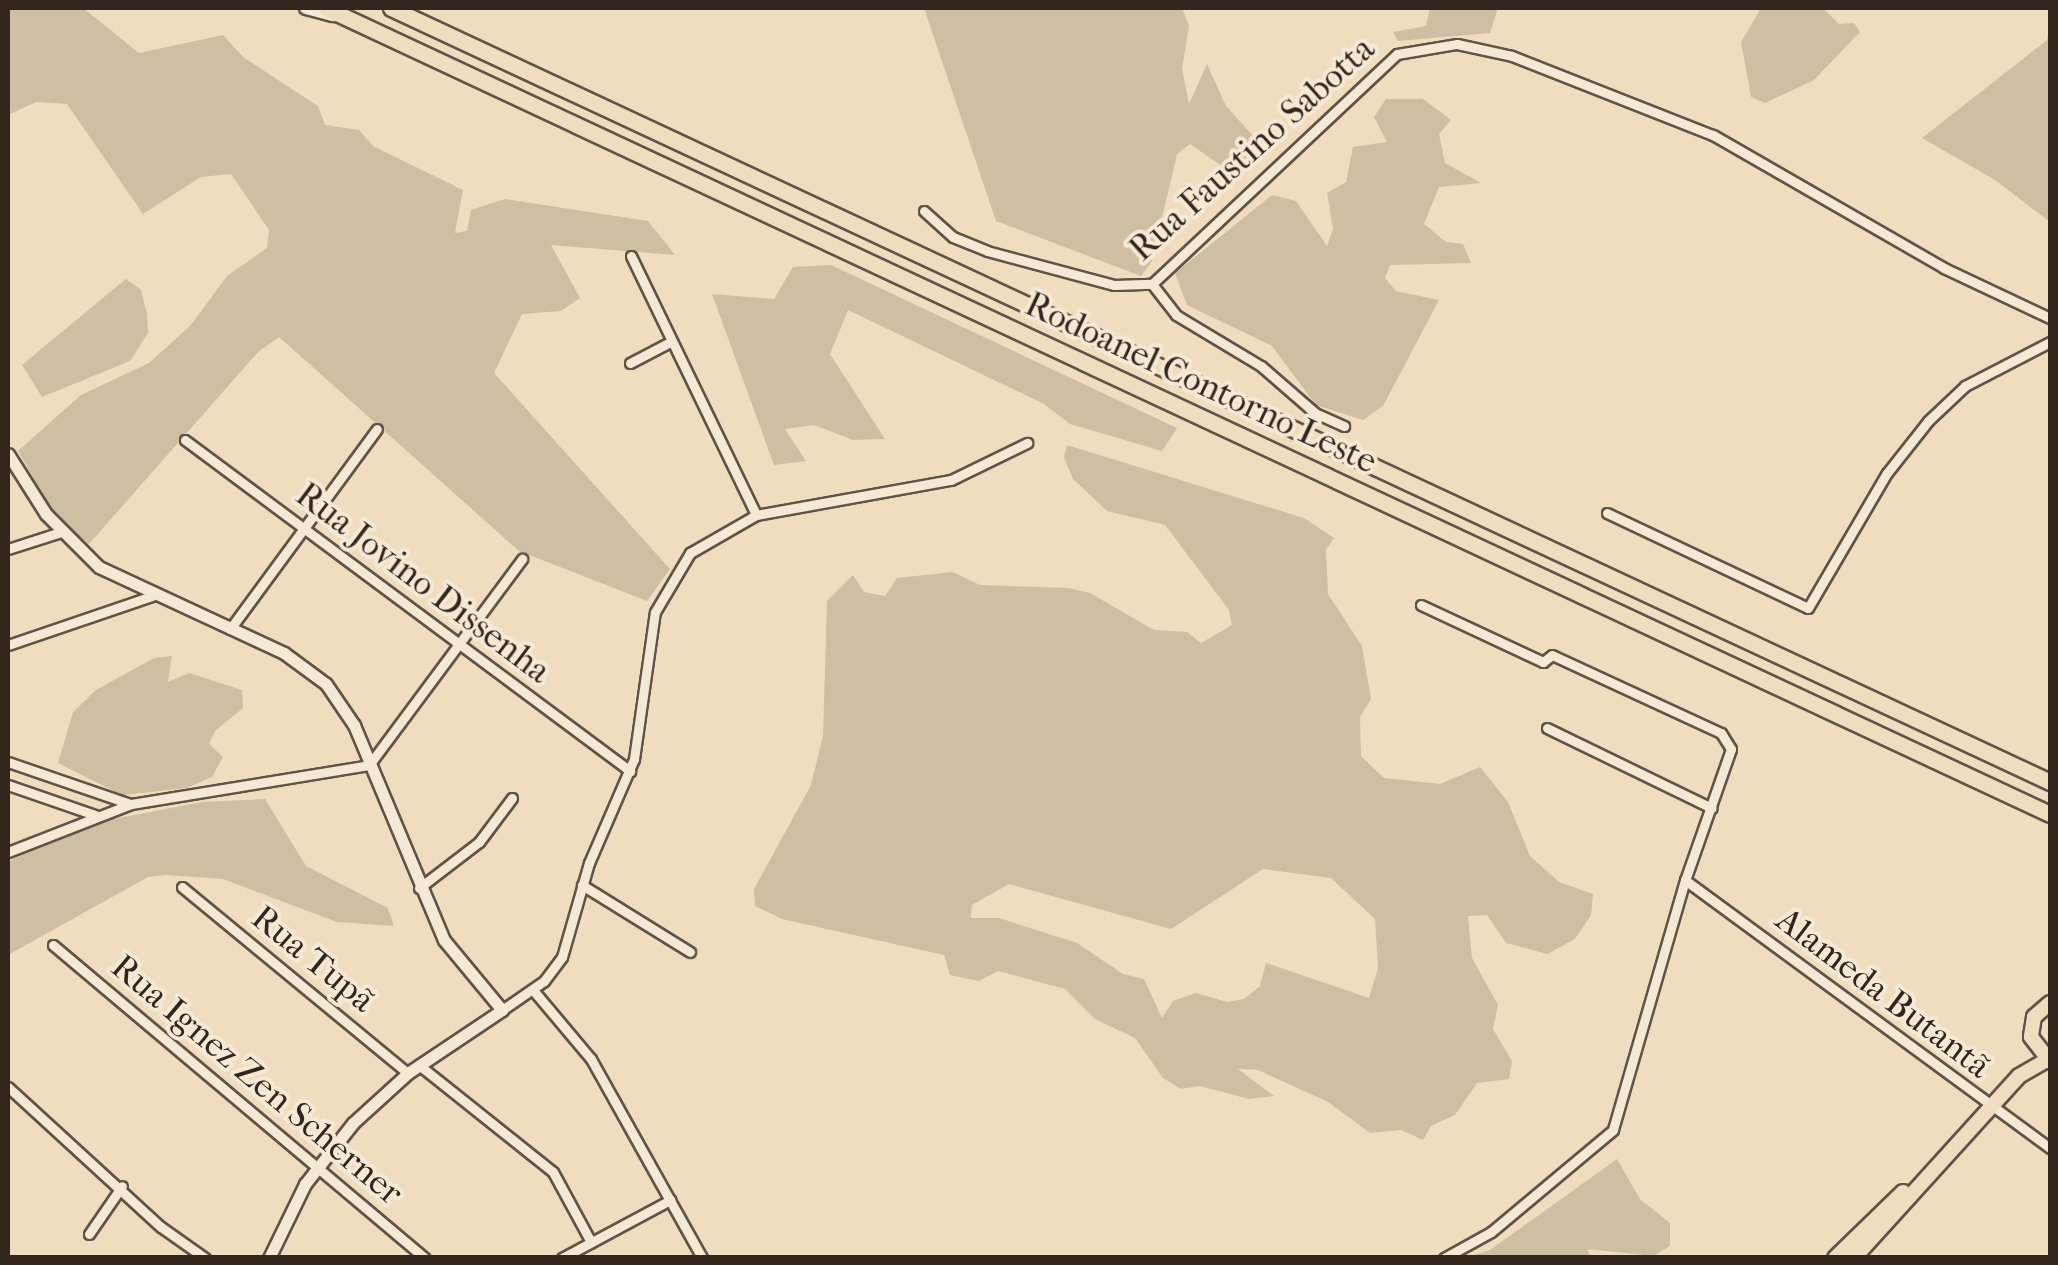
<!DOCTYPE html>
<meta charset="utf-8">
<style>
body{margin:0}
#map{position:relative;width:2058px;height:1265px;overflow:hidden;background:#f0ddbf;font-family:"IM FELL French Canon",serif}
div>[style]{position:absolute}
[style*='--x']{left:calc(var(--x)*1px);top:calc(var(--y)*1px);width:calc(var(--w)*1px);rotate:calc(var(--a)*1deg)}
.green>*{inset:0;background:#d0bea3}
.roads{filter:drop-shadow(2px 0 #615345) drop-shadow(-2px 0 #615345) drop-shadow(0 2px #615345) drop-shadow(0 -2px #615345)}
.minor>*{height:9px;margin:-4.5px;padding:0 4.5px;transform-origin:4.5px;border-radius:4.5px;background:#f5e9d5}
.tertiary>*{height:11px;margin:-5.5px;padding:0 5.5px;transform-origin:5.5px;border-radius:5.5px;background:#f5e9d5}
.secondary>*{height:12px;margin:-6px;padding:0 6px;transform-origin:6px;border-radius:6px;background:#f5e9d5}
.primary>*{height:14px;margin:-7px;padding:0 7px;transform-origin:7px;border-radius:7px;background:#f0ddbf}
.motorway>*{height:15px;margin:-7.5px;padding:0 7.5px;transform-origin:7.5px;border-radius:7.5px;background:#f0ddbf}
span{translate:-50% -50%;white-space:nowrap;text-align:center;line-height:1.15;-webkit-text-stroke:8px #f5e9d5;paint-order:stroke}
.street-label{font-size:35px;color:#31251c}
.frame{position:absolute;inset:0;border:10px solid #31251c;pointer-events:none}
</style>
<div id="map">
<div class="green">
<i style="clip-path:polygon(8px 8px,83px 8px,139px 53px,223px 35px,243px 57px,318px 106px,325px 125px,359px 130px,373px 146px,463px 190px,455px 233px,467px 231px,471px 210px,505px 199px,648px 221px,675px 255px,551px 245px,580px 298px,561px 311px,522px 314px,494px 373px,670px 569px,647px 601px,519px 551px,279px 337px,258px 352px,89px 544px,57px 519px,18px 451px,81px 395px,149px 363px,191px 325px,227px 276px,267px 248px,269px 230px,231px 174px,201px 177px,143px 214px,67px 104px,36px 102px,8px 115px)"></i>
<i style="clip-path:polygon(924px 8px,1182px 8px,1189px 26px,1182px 69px,1189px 104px,1207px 64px,1226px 106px,1255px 138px,1247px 167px,1239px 178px,1190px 144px,1177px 154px,1152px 261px,1141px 276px,996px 221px)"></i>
<i style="clip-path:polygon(1430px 8px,1498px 8px,1490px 33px,1398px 41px,1393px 32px,1426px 26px)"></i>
<i style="clip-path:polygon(1761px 8px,1823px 8px,1839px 24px,1854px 23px,1860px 32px,1814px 80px,1765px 103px,1751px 97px,1741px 42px)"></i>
<i style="clip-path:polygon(2050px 22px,2050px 222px,1995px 180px,1922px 138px,2047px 40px)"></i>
<i style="clip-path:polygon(1386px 99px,1423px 99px,1451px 120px,1439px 134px,1445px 163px,1481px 183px,1439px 187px,1424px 224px,1446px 242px,1463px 244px,1471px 263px,1390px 265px,1385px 278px,1396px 291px,1439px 300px,1383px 406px,1363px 420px,1316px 405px,1272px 346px,1187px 305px,1175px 273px,1272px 195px,1296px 201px,1327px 246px,1333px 229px,1327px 193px,1346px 182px,1353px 147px,1387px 142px,1374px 117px)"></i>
<i style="clip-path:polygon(831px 265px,1177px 428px,1162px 451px,1070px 424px,1044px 404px,848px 310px,830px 354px,885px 439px,853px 440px,814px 425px,785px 429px,806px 461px,774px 465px,712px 294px,774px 299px,793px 267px)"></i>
<i style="clip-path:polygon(126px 279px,141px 290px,147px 314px,148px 333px,130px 361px,42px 397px,22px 365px)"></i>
<i style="clip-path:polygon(evenodd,1067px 445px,1304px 518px,1334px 538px,1326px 550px,1328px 594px,1362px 646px,1371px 699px,1360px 717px,1361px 756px,1384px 778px,1440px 784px,1480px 767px,1508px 802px,1530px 856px,1559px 882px,1593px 894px,1591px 915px,1575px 939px,1547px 954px,1506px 943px,1487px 915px,1468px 916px,1472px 958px,1498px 1005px,1493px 1029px,1512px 1061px,1509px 1079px,1477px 1083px,1455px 1115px,1431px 1126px,1423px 1140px,1401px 1130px,1370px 1133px,1328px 1102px,1258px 1070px,1238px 1069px,1274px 1096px,1249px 1099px,1200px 1086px,1181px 1089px,1163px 1078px,1135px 1038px,1095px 1019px,1065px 989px,998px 971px,979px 981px,950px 975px,944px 955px,782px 919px,755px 906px,754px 889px,811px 785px,823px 736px,827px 601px,853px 575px,864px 592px,885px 596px,897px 578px,953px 572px,980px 585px,1068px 588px,1090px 593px,1154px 630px,1187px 632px,1201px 643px,1232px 625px,1229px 610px,1165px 525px,1107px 511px,1073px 479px,1064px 458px,1067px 445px,1263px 869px,1331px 878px,1375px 919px,1378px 968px,1369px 998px,1266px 963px,1260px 986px,1244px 999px,1227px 1002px,1196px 993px,1173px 1001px,1162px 1018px,1144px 979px,1123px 974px,1077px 943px,999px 918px,971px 918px,972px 905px,1009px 884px,1171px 929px,1263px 869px)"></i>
<i style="clip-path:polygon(172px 656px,168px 682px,189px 673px,242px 690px,243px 708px,215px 731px,209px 744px,223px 757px,212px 777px,187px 788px,122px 795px,58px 763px,73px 712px,96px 690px,154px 658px)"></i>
<i style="clip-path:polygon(265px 799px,306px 866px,388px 908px,394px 926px,337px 922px,223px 879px,166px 875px,148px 877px,8px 955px,8px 862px,82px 825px,202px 802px)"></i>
<i style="clip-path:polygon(1617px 1159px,1640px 1199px,1670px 1223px,1670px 1246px,1653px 1256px,1587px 1249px,1591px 1257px,1468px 1257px,1490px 1250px)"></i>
</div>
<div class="roads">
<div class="minor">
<i style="--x:924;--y:211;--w:39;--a:42"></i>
<i style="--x:953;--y:237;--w:37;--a:22"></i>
<i style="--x:987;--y:251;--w:131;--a:15"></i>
<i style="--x:1114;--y:285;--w:38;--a:-2"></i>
<i style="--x:1152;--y:284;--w:336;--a:-43.2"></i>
<i style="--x:1397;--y:54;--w:61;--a:-9.5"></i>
<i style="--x:1457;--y:44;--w:56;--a:12.3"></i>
<i style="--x:1512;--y:56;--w:216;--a:21.5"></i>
<i style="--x:1713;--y:135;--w:267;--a:29.9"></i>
<i style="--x:1944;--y:268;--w:117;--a:25.3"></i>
<i style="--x:631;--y:256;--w:288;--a:64.2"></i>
<i style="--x:1152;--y:284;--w:39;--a:52"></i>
<i style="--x:1176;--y:315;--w:99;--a:31"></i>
<i style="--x:1261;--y:366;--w:72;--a:41"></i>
<i style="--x:1315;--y:413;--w:32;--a:24"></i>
<i style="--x:630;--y:363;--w:47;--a:-27.6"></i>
<i style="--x:185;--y:440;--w:555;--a:36.64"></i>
<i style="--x:1607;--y:513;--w:222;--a:25.3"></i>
<i style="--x:1808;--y:608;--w:156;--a:-59.7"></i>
<i style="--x:1887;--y:473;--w:66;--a:-51.7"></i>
<i style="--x:1928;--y:421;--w:51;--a:-43.4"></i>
<i style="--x:1965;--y:386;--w:96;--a:-27.4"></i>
<i style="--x:8;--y:549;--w:56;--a:-17.8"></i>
<i style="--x:1421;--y:605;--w:135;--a:25"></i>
<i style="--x:1543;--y:662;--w:11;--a:-38"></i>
<i style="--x:1552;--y:655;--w:186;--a:24.8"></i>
<i style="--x:1721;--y:733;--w:19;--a:58"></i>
<i style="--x:1731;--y:749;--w:139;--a:109.3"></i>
<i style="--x:1685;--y:880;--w:260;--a:106.1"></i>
<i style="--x:1613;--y:1130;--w:159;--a:140.1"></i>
<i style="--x:1491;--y:1232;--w:54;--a:151"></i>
<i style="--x:230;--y:629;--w:248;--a:-53.7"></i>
<i style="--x:8;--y:645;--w:152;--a:-18.8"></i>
<i style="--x:1547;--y:728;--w:183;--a:25.9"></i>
<i style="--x:8;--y:762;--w:127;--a:18.9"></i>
<i style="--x:8;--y:785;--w:92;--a:19"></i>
<i style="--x:8;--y:852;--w:132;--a:-21.3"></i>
<i style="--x:131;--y:804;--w:241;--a:-9.3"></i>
<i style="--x:369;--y:765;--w:257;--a:-53.4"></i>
<i style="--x:1685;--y:880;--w:453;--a:36.3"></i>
<i style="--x:582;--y:885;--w:127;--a:31.8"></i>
<i style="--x:182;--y:887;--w:293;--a:39.5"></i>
<i style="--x:419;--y:888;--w:76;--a:-37.5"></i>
<i style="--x:479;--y:842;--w:55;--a:-53.1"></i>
<i style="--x:53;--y:945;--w:486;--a:40.1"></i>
<i style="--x:533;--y:990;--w:90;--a:50"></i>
<i style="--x:591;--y:1059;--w:228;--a:60.8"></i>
<i style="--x:502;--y:1010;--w:51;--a:-34.6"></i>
<i style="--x:544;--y:981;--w:30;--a:-53"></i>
<i style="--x:562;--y:957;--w:98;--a:-74"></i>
<i style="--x:589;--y:863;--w:113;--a:-66.6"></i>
<i style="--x:634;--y:759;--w:148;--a:-81.9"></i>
<i style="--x:655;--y:612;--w:69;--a:-59.3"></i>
<i style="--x:690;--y:553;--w:76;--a:-29.9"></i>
<i style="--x:756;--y:515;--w:198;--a:-10.2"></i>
<i style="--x:951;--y:480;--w:85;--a:-26"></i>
<i style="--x:419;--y:1065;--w:171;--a:38.6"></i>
<i style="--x:553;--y:1172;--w:80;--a:61.5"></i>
<i style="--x:8;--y:1087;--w:207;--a:42.5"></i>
<i style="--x:161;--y:1227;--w:54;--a:35.2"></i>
<i style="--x:89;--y:1234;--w:58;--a:-55.5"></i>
<i style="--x:562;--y:1258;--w:123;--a:-28.2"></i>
</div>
<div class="tertiary">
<i style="--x:8;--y:454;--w:71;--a:57.7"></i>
<i style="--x:46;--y:514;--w:75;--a:45"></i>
<i style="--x:99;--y:567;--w:204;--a:24.9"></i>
<i style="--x:284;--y:653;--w:52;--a:36.4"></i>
<i style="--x:326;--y:684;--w:50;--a:55.7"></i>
<i style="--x:354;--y:725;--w:233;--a:67.3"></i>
<i style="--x:444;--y:940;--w:91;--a:50.4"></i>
<i style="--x:502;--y:1010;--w:113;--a:146.2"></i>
<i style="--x:408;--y:1073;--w:74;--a:137.7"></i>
<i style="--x:353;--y:1123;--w:78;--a:128.2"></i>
<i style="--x:305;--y:1184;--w:82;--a:115.9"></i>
</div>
<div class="secondary">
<i style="--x:306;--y:8;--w:28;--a:15"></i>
</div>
<div class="primary">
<i style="--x:2050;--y:1003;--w:21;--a:139"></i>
<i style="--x:2034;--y:1017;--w:20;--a:99"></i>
<i style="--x:2031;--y:1037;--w:31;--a:52"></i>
<i style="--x:1835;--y:1258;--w:95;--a:-44.1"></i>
<i style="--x:1854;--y:1258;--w:246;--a:-47.8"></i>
<i style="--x:2019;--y:1076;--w:32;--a:-30"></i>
</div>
<div class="motorway">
<i style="--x:326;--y:8;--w:1903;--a:25.06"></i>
<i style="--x:391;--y:8;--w:1831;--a:25.01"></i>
</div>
</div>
<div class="street-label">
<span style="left:1252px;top:149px;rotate:-42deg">Rua Faustino Sabotta</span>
<span style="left:1201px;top:383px;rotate:25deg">Rodoanel Contorno Leste</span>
<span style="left:423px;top:583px;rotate:37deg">Rua Jovino Dissenha</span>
<span style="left:313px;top:959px;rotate:39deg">Rua Tupã</span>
<span style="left:1883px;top:993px;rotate:37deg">Alameda Butantã</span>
<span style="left:257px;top:1080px;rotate:40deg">Rua Ignez Zen Scherner</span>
</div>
<div class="frame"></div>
</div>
